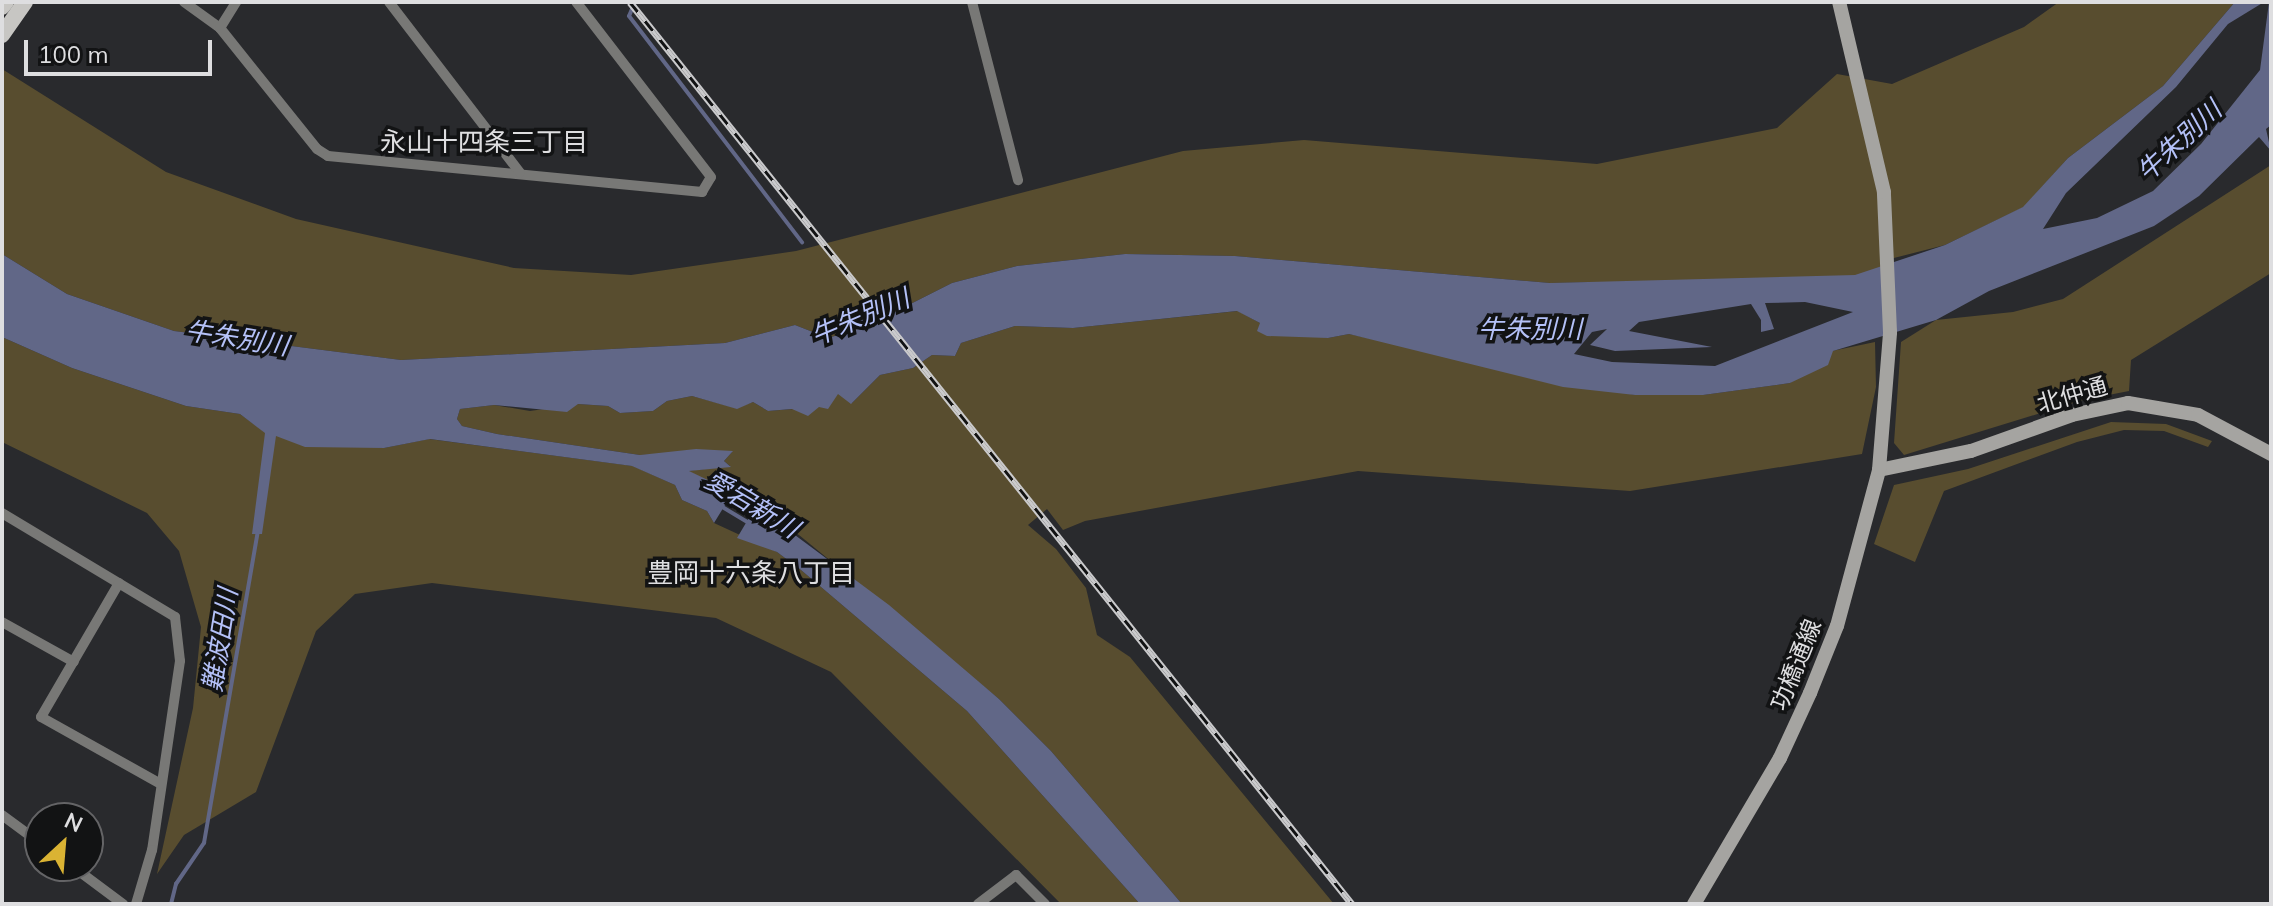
<!DOCTYPE html>
<meta charset="utf-8">
<style>
body{margin:0}
#map{position:relative;width:2273px;height:906px;overflow:hidden;background:#292a2d;font-family:Mulish,"Noto Sans JP",sans-serif}
div>[style]{position:absolute}
[style*='--x']{left:calc(var(--x)*1px);top:calc(var(--y)*1px);width:calc(var(--w)*1px);rotate:calc(var(--a)*1deg)}
.green>*{inset:0;background:#584d2f}
.water>*{inset:0;background:#616787}
.stream>*{height:4px;margin:-2px;padding:0 2px;transform-origin:2px;border-radius:2px;background:#616787}
.street>*{height:10px;margin:-5px;padding:0 5px;transform-origin:5px;border-radius:5px;background:#787876}
.secondary>*{height:14px;margin:-7px;padding:0 7px;transform-origin:7px;border-radius:7px;background:#a5a4a1}
.primary>*{height:16px;margin:-8px;padding:0 8px;transform-origin:8px;border-radius:8px;background:#c7c6c3}
.rail>*{height:7px;margin-top:-3.5px;transform-origin:0;background:repeating-linear-gradient(90deg,#121314 0 12px,#cacacc 0 24px);box-sizing:border-box;border-block:2px solid #cacacc}
span{translate:-50% -50%;white-space:nowrap;text-align:center;line-height:1.15;-webkit-text-stroke:7px #121314;paint-order:stroke}
.street-label{font-size:24px;color:#dedee0}
.water-label{font-size:26px;color:#b4c1f8;font-style:italic}
.neighbourhood-label{font-size:26px;color:#dedee0}
.frame{position:absolute;inset:0;border:4px solid #dedee0;pointer-events:none}
.north{position:absolute;left:24px;top:802px;width:80px;height:80px;box-sizing:border-box;background:#121314;border:2px solid #646466;border-radius:50%;rotate:26deg;font-size:22px;font-weight:700;line-height:32px;text-align:center;color:#dedee0}
.north::after{content:'';display:block;margin:auto;width:28px;height:36px;background:#dab333;clip-path:polygon(50% 0,100% 100%,50% 72%,0 100%)}
.scale{position:absolute;left:24px;top:40px;width:188px;height:36px;box-sizing:border-box;border:4px solid #dedee0;border-top:0;padding-left:10px;font-size:24px;line-height:28px;white-space:nowrap;color:#dedee0;-webkit-text-stroke:6px #121314;paint-order:stroke}
</style>
<div id="map">
<div class="green">
<i style="clip-path:polygon(2059px 2px,2235px 2px,2163px 86px,2068px 158px,2024px 207px,1945px 245px,1890px 259px,1889px 278px,1550px 283px,1235px 256px,1125px 254px,1017px 266px,952px 283px,865px 327px,828px 338px,795px 325px,725px 343px,401px 360px,174px 331px,67px 294px,2px 254px,2px 69px,166px 172px,296px 219px,514px 268px,631px 275px,796px 251px,1183px 151px,1304px 140px,1597px 164px,1777px 128px,1837px 74px,1892px 84px,2024px 27px)"></i>
<i style="clip-path:polygon(2271px 165px,2271px 273px,2131px 360px,2129px 391px,2083px 400px,1904px 455px,1894px 443px,1901px 342px,1936px 320px,2013px 312px,2063px 299px)"></i>
<i style="clip-path:polygon(1238px 311px,1260px 323px,1328px 338px,1349px 334px,1635px 395px,1703px 395px,1790px 383px,1832px 351px,1875px 342px,1876px 387px,1862px 454px,1630px 491px,1358px 471px,1085px 521px,1063px 530px,1047px 509px,1028px 525px,1056px 549px,1086px 588px,1097px 635px,1130px 657px,1334px 904px,1182px 904px,1051px 751px,999px 699px,799px 535px,733px 492px,687px 471px,730px 466px,724px 461px,732px 452px,640px 455px,497px 434px,462px 426px,457px 419px,460px 409px,494px 405px,530px 411px,578px 404px,608px 406px,620px 413px,653px 411px,667px 401px,692px 396px,736px 408px,753px 402px,768px 411px,819px 407px,838px 393px,852px 403px,880px 375px,913px 368px,932px 355px,955px 356px,961px 343px,1015px 326px,1073px 328px)"></i>
<i style="clip-path:polygon(2px 337px,72px 368px,186px 406px,240px 414px,266px 433px,384px 448px,429px 439px,633px 466px,675px 485px,682px 500px,707px 511px,714px 523px,777px 552px,801px 570px,967px 711px,1140px 904px,1061px 904px,831px 672px,716px 618px,432px 583px,355px 594px,316px 631px,256px 792px,184px 835px,157px 874px,193px 708px,201px 627px,179px 551px,147px 513px,2px 442px)"></i>
<i style="clip-path:polygon(2111px 422px,2166px 424px,2212px 441px,2208px 447px,2164px 431px,2124px 430px,2077px 442px,1944px 491px,1915px 562px,1874px 544px,1894px 485px,1968px 469px)"></i>
</div>
<div class="water">
<i style="clip-path:polygon(evenodd,2235px 2px,2264px 2px,2228px 24px,2176px 87px,2066px 193px,2043px 229px,2097px 218px,2153px 191px,2201px 144px,2260px 70px,2269px 2px,2271px 125px,2266px 129px,2271px 151px,2259px 137px,2199px 196px,2154px 226px,1989px 291px,1936px 320px,1833px 351px,1828px 365px,1790px 383px,1703px 395px,1635px 395px,1563px 387px,1349px 334px,1328px 338px,1267px 336px,1257px 331px,1260px 323px,1237px 311px,1073px 328px,1015px 326px,961px 343px,955px 356px,932px 355px,913px 368px,880px 375px,851px 404px,838px 394px,828px 409px,819px 407px,808px 416px,792px 409px,768px 411px,753px 402px,737px 409px,692px 396px,667px 401px,653px 411px,620px 413px,608px 406px,578px 404px,567px 412px,494px 405px,460px 409px,457px 419px,462px 426px,497px 434px,640px 455px,696px 449px,733px 451px,724px 461px,731px 467px,689px 471px,733px 492px,714px 523px,707px 511px,682px 500px,675px 485px,632px 466px,430px 439px,384px 448px,305px 447px,276px 436px,262px 534px,252px 534px,265px 433px,240px 414px,186px 406px,72px 368px,2px 337px,2px 254px,67px 294px,174px 331px,401px 360px,725px 343px,795px 325px,828px 338px,865px 327px,952px 283px,1017px 266px,1125px 254px,1235px 256px,1550px 283px,1855px 275px,1945px 245px,2023px 207px,2068px 158px,2163px 86px,2235px 2px,1805px 302px,1853px 312px,1715px 366px,1612px 362px,1574px 354px,1592px 332px,1607px 329px,1590px 345px,1615px 351px,1712px 347px,1629px 331px,1639px 322px,1751px 304px,1761px 320px,1761px 332px,1774px 329px,1765px 303px,1805px 302px)"></i>
<i style="clip-path:polygon(756px 506px,889px 605px,999px 699px,1051px 751px,1182px 904px,1140px 904px,967px 711px,801px 570px,777px 552px,737px 538px)"></i>
</div>
<div class="stream">
<i style="--x:635;--y:2;--w:15;--a:113"></i>
<i style="--x:629;--y:16;--w:285;--a:52.6"></i>
<i style="--x:856;--y:312;--w:22;--a:60"></i>
<i style="--x:719;--y:505;--w:35;--a:31"></i>
<i style="--x:171;--y:904;--w:21;--a:-76"></i>
<i style="--x:176;--y:884;--w:50;--a:-55.7"></i>
<i style="--x:204;--y:843;--w:318;--a:-80.2"></i>
</div>
<div class="street">
<i style="--x:184;--y:2;--w:44;--a:35.8"></i>
<i style="--x:220;--y:28;--w:155;--a:51.3"></i>
<i style="--x:317;--y:149;--w:13;--a:32"></i>
<i style="--x:328;--y:156;--w:376;--a:5.5"></i>
<i style="--x:702;--y:192;--w:17;--a:-59"></i>
<i style="--x:711;--y:177;--w:221;--a:-127.6"></i>
<i style="--x:389;--y:2;--w:215;--a:52.5"></i>
<i style="--x:972;--y:2;--w:184;--a:75.5"></i>
<i style="--x:220;--y:28;--w:31;--a:-58"></i>
<i style="--x:2;--y:513;--w:202;--a:31"></i>
<i style="--x:175;--y:617;--w:44;--a:83.5"></i>
<i style="--x:180;--y:661;--w:191;--a:98.4"></i>
<i style="--x:152;--y:850;--w:56;--a:106.5"></i>
<i style="--x:119;--y:583;--w:155;--a:120.2"></i>
<i style="--x:41;--y:717;--w:137;--a:29.2"></i>
<i style="--x:2;--y:622;--w:82;--a:29.1"></i>
<i style="--x:2;--y:815;--w:47;--a:36.4"></i>
<i style="--x:72;--y:866;--w:64;--a:36.7"></i>
<i style="--x:978;--y:904;--w:48;--a:-37.3"></i>
<i style="--x:1016;--y:875;--w:41;--a:45"></i>
</div>
<div class="secondary">
<i style="--x:1879;--y:470;--w:94;--a:-11.7"></i>
<i style="--x:1971;--y:451;--w:107;--a:-19.6"></i>
<i style="--x:2072;--y:415;--w:57;--a:-12.1"></i>
<i style="--x:2128;--y:403;--w:71;--a:9.7"></i>
<i style="--x:2198;--y:415;--w:83;--a:28.1"></i>
<i style="--x:1694;--y:904;--w:169;--a:-59.5"></i>
<i style="--x:1780;--y:758;--w:72;--a:-65.2"></i>
<i style="--x:1810;--y:693;--w:72;--a:-68.1"></i>
<i style="--x:1837;--y:626;--w:162;--a:-74.9"></i>
<i style="--x:1879;--y:470;--w:138;--a:-85.4"></i>
<i style="--x:1890;--y:332;--w:140;--a:-92.5"></i>
<i style="--x:1884;--y:192;--w:195;--a:-103.3"></i>
</div>
<div class="primary">
<i style="--x:2;--y:7;--w:6;--a:-51"></i>
<i style="--x:2;--y:35;--w:40;--a:-55.1"></i>
</div>
<div class="rail">
<i style="--x:630;--y:2;--w:1155;--a:51.32"></i>
</div>
<div class="street-label">
<span style="left:2072px;top:395px;rotate:-16deg">北仲通</span>
<span style="left:1796px;top:665px;rotate:-68deg">功橋通線</span>
</div>
<div class="water-label">
<span style="left:2179px;top:141px;rotate:-43deg">牛朱別川</span>
<span style="left:860px;top:317px;rotate:-23deg">牛朱別川</span>
<span style="left:1530px;top:329px">牛朱別川</span>
<span style="left:237px;top:338px;rotate:9deg">牛朱別川</span>
<span style="left:752px;top:504px;rotate:31deg">愛宕新川</span>
<span style="left:220px;top:640px;rotate:-81deg">難波田川</span>
</div>
<div class="neighbourhood-label">
<span style="left:484px;top:142px">永山十四条三丁目</span>
<span style="left:751px;top:573px">豊岡十六条八丁目</span>
</div>
<div class="frame"></div>
<div class="north">N</div>
<div class="scale">100 m</div>
</div>
